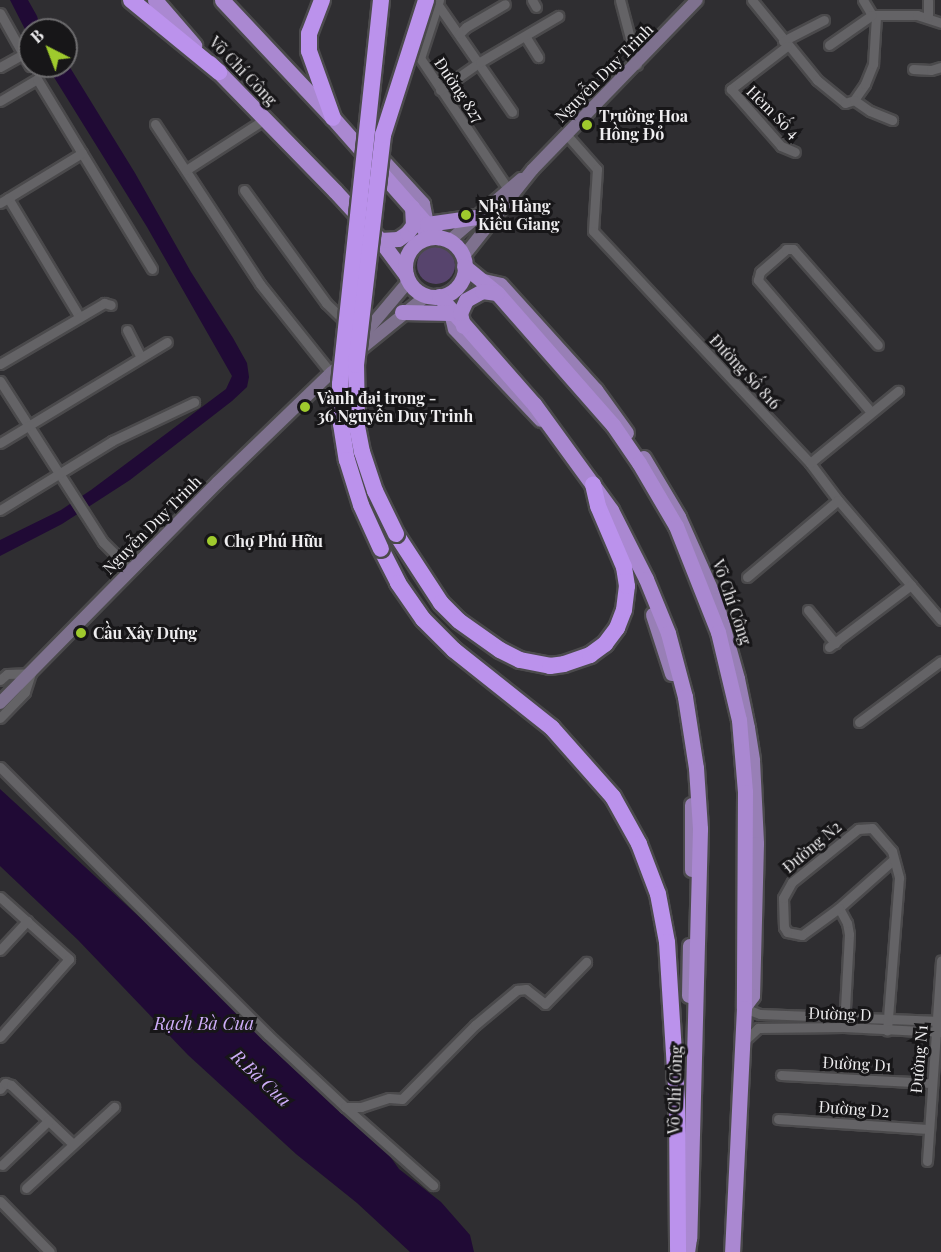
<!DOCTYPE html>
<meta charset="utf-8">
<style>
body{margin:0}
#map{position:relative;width:941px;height:1252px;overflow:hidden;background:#2f2e31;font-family:"Playfair Display",serif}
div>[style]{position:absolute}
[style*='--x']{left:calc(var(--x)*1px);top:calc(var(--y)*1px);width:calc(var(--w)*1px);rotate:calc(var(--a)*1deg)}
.green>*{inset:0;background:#57446d}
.round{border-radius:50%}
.water>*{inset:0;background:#200a35}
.roads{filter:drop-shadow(2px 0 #4b4a4c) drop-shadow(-2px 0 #4b4a4c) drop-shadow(0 2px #4b4a4c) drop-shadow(0 -2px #4b4a4c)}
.minor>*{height:9px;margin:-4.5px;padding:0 4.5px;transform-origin:4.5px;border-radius:4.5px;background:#646366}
.secondary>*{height:12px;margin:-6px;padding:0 6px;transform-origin:6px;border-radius:6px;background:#7e718e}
.primary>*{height:14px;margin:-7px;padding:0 7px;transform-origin:7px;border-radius:7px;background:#987fb6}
.trunk>*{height:15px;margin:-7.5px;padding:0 7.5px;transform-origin:7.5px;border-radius:7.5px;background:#aa88d1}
.trunk>.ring{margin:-7.5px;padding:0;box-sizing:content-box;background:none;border:15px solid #aa88d1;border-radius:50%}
.motorway>*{height:16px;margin:-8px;padding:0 8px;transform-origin:8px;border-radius:8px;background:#bb92ec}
.bridges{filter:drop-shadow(2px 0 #4b4a4c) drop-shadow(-2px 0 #4b4a4c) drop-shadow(0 2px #4b4a4c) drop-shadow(0 -2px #4b4a4c)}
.motorway-bridge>*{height:16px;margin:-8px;padding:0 8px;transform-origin:8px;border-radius:8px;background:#bb92ec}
.dots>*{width:16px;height:16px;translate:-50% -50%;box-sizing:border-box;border:3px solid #171618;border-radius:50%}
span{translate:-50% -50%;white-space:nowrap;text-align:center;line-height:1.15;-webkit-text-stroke:6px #171618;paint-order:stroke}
.street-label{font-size:16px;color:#eeedef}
.poi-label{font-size:16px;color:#eeedef;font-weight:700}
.left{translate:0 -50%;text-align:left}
.water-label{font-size:18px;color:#cfaefa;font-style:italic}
.north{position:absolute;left:18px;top:18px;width:60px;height:60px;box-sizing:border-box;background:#171618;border:2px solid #6d6c6e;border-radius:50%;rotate:318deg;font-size:16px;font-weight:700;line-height:24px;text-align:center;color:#eeedef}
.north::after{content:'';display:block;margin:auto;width:21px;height:27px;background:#9fca2d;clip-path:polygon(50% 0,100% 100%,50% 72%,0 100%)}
</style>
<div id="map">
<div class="green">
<i class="round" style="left:417px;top:246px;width:38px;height:38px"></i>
</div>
<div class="water">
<i style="clip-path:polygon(10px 0,28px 0,37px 16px,41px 30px,30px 30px,30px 39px)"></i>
<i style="clip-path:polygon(66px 61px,135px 173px,191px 272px,233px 338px,247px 363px,249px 377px,247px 387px,232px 401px,130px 480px,62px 524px,0 556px,0 540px,61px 510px,91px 490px,226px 389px,232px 376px,147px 227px,47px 66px,66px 66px)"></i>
<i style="clip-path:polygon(0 789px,194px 967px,275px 1048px,377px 1138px,399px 1169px,441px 1202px,470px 1235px,474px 1252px,410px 1252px,357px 1203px,296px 1154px,188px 1055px,78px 940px,0 866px)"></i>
</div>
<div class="roads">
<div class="minor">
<i style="--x:439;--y:0;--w:61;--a:108.1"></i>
<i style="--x:420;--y:58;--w:158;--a:56.1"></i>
<i style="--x:532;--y:0;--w:8;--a:60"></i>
<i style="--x:620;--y:0;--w:67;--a:75.3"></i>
<i style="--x:752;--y:0;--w:103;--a:50.9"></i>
<i style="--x:817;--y:80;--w:36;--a:39"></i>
<i style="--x:845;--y:103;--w:9;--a:-18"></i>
<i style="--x:854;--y:100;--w:19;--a:-55"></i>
<i style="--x:865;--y:84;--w:22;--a:-68"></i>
<i style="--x:873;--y:64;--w:48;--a:-86.4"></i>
<i style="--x:863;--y:0;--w:17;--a:59"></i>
<i style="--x:872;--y:15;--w:45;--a:0"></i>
<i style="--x:917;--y:15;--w:25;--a:18"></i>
<i style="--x:438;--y:5;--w:130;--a:55.3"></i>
<i style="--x:0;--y:13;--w:47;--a:60.7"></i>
<i style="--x:928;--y:17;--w:17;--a:-90"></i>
<i style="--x:459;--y:34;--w:10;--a:-45"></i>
<i style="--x:466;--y:27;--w:45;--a:-30.5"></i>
<i style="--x:525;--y:36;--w:25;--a:58"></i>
<i style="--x:783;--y:41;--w:46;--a:-27.1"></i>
<i style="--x:829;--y:45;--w:52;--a:-34.9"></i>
<i style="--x:787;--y:46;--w:71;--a:142.5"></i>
<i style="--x:731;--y:89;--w:76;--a:48.7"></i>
<i style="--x:781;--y:146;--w:15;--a:23"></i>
<i style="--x:0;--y:67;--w:26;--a:-29"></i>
<i style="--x:23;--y:54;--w:14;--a:60"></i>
<i style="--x:913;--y:69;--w:18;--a:3"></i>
<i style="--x:931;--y:70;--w:10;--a:-17"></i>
<i style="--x:440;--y:90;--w:49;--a:-35"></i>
<i style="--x:480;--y:62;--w:91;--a:-30.5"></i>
<i style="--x:854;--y:100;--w:19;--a:35"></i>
<i style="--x:870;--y:111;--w:24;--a:22"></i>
<i style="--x:0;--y:101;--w:43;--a:-30.7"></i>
<i style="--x:37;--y:79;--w:222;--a:58.8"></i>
<i style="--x:155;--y:124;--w:191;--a:56.7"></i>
<i style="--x:260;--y:284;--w:114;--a:51.4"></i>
<i style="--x:566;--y:134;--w:47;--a:48.5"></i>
<i style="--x:597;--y:169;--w:62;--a:93.7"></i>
<i style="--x:593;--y:231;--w:318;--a:46.9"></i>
<i style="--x:810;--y:463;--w:46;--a:52.9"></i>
<i style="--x:838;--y:500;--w:158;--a:49.4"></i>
<i style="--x:186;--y:170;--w:94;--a:-32.8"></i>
<i style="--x:244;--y:190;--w:140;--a:54"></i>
<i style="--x:326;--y:303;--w:29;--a:44"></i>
<i style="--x:8;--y:198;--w:138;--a:59"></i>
<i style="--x:0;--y:203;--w:96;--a:-31.4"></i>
<i style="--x:127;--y:330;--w:30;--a:63"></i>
<i style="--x:0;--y:364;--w:121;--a:-30.4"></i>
<i style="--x:104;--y:303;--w:7;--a:16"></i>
<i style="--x:0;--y:381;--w:191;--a:57.4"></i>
<i style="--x:103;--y:542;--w:40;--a:45"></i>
<i style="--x:871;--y:412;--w:174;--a:-130.6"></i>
<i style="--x:758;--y:280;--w:8;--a:-76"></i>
<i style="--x:760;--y:272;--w:35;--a:-41"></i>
<i style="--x:786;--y:249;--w:7;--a:0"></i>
<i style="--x:793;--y:249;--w:128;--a:48.5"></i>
<i style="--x:0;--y:443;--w:195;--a:-31.2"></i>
<i style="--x:810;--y:463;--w:114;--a:-39.3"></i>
<i style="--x:0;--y:510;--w:132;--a:-31.6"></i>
<i style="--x:112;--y:441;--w:91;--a:-25.4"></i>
<i style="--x:747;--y:577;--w:119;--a:-40.2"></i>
<i style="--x:808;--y:610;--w:43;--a:50.7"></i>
<i style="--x:829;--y:647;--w:103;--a:-37.1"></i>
<i style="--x:0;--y:680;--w:9;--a:-41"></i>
<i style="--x:7;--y:674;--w:24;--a:-2"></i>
<i style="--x:31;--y:673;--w:20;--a:108"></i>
<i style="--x:25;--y:692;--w:36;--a:134"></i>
<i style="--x:859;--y:722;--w:102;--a:-36.6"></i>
<i style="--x:0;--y:767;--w:379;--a:45"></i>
<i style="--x:268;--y:1035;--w:105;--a:43.1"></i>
<i style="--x:345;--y:1107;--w:16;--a:0"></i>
<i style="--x:361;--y:1107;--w:29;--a:-18"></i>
<i style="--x:389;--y:1098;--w:13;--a:4"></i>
<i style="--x:402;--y:1099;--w:104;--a:-45.4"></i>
<i style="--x:475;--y:1025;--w:55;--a:-39.8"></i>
<i style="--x:517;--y:990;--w:9;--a:-6"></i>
<i style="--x:526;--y:989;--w:24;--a:38"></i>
<i style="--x:545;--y:1004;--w:59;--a:-45.7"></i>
<i style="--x:0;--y:897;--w:93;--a:41.9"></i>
<i style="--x:69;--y:959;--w:104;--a:131.5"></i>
<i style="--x:839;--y:908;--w:71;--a:-41.6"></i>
<i style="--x:0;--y:950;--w:40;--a:-47"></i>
<i style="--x:744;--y:1008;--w:17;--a:21"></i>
<i style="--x:760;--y:1014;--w:181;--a:2.2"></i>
<i style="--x:844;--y:1027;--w:93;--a:-86.9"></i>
<i style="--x:849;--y:934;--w:11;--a:-100"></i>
<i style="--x:847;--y:923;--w:17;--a:-118"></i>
<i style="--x:839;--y:908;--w:46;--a:143.9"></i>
<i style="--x:802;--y:935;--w:15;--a:-169"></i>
<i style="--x:787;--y:932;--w:6;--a:-121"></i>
<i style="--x:784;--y:927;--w:29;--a:-92"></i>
<i style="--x:783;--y:898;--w:18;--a:-61"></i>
<i style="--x:792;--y:882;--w:85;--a:-38.8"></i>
<i style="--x:858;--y:829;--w:14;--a:-4"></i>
<i style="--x:872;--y:828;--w:30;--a:49"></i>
<i style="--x:892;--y:851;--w:28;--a:75"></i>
<i style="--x:899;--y:878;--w:153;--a:94.5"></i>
<i style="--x:743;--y:1042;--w:21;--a:-43"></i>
<i style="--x:758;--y:1028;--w:86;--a:-0.7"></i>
<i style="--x:844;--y:1027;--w:97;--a:3"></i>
<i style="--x:781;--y:1075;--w:150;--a:3.1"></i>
<i style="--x:0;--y:1089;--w:8;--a:-50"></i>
<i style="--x:5;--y:1083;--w:6;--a:18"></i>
<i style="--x:11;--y:1085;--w:84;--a:43.6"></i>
<i style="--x:345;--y:1107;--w:118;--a:41.6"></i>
<i style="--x:778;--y:1119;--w:150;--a:3.8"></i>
<i style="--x:927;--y:1161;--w:201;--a:-86"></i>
<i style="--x:2;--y:1165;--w:64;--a:-43.7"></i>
<i style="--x:26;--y:1188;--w:120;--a:-42.6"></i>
<i style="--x:0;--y:1201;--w:71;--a:45.6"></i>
</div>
<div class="secondary">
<i style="--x:449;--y:241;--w:95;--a:-40.7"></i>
<i style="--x:463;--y:257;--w:112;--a:-51.5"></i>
<i style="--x:533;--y:169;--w:235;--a:-45.9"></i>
<i style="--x:359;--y:340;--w:76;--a:-49.8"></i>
<i style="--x:0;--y:703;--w:310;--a:-45.4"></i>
<i style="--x:218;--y:482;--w:157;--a:-44"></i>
<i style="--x:331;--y:373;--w:122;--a:-39"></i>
</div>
<div class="primary">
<i style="--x:377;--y:154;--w:68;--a:47.4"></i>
<i style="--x:423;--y:204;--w:20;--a:79"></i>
<i style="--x:484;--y:281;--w:17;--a:13"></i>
<i style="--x:501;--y:285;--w:142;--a:47.9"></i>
<i style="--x:596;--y:390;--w:53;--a:54.2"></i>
<i style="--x:451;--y:313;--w:16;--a:76"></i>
<i style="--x:455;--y:329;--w:125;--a:46.6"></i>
<i style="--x:644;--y:458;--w:69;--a:59.3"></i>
<i style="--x:679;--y:517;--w:91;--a:66"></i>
<i style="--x:716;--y:600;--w:82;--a:74.4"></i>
<i style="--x:738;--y:679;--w:50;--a:78.5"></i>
<i style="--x:748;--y:728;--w:33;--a:81"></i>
<i style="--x:753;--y:761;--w:83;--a:87.2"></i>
<i style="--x:757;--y:844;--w:152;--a:91.5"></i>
<i style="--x:753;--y:996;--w:15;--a:127"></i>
<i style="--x:653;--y:615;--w:62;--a:72.1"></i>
<i style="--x:692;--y:870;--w:65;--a:-90"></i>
<i style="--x:689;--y:996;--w:50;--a:-88.9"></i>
</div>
<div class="trunk">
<i style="--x:155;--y:0;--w:60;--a:49.1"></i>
<i style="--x:222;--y:0;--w:162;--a:46.8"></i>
<i style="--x:333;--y:118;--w:159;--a:48.6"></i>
<i style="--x:210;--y:63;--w:179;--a:45.7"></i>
<i style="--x:335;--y:191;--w:67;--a:47.4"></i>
<i style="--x:380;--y:240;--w:44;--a:53.4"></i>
<i style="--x:423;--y:228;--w:6;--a:-45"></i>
<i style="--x:427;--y:224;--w:50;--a:-8"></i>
<i class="ring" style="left:405px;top:237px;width:45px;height:45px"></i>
<i style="--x:380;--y:240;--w:18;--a:-3"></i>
<i style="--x:398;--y:239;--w:11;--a:-34"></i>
<i style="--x:407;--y:233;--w:10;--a:-53"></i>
<i style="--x:413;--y:225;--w:18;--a:-93"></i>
<i style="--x:464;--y:266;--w:43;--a:39.3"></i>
<i style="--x:497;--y:293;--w:176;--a:48.7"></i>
<i style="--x:613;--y:425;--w:46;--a:55.6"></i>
<i style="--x:639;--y:463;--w:73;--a:59.6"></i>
<i style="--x:676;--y:526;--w:114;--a:68.4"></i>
<i style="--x:718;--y:632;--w:90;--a:76.6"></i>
<i style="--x:739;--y:720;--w:72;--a:85.2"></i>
<i style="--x:745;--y:792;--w:216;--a:90.3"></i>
<i style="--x:744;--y:1008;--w:244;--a:92.8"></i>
<i style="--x:439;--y:296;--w:144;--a:48.7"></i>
<i style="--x:534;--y:404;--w:131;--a:54"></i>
<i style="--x:611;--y:510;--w:77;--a:63.1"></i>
<i style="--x:646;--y:579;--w:58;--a:67.8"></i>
<i style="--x:668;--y:633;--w:66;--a:75.1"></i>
<i style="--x:685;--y:697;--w:72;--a:81.2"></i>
<i style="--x:696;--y:768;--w:61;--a:86.2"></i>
<i style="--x:700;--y:829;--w:409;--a:91.5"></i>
<i style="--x:689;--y:1238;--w:14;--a:98"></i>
<i style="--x:402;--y:312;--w:49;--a:1.2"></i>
<i style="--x:463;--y:326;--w:13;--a:-103"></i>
<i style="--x:460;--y:313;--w:14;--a:-65"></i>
<i style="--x:466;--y:300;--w:18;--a:-29"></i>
<i style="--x:482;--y:291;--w:15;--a:8"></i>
</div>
<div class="motorway">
<i style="--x:131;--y:0;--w:114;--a:39.3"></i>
<i style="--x:322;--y:0;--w:36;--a:111"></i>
<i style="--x:309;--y:34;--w:17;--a:90"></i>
<i style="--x:309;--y:51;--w:71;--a:70.3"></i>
<i style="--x:396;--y:534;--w:82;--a:56.9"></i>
<i style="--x:441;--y:603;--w:25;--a:45"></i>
<i style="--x:459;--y:621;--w:50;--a:35.3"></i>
<i style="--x:500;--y:650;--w:22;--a:27"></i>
<i style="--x:520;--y:660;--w:31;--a:11"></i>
<i style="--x:550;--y:666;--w:14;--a:-8"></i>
<i style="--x:564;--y:664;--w:28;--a:-19"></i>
<i style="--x:590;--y:655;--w:19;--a:-36"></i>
<i style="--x:605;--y:644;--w:20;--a:-53"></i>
<i style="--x:617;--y:628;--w:19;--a:-69"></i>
<i style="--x:624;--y:610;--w:24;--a:-83"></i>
<i style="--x:627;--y:586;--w:19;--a:-99"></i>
<i style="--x:624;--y:567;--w:66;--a:-113.1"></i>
<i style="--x:598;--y:506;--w:22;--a:-103"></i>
<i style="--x:381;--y:549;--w:38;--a:63"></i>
<i style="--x:398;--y:583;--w:44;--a:55.2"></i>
<i style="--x:423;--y:619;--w:44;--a:45"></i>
<i style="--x:454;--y:650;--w:125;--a:38.5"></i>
<i style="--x:552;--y:728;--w:92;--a:48.5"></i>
<i style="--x:613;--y:797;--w:54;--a:61"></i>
<i style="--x:639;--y:844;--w:53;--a:69.2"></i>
<i style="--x:658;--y:894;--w:49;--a:79.4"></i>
<i style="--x:667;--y:942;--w:160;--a:86.4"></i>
<i style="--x:677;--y:1102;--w:150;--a:89.6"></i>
</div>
</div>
<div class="bridges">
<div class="motorway-bridge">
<i style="--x:381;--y:0;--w:386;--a:96.1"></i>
<i style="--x:340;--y:384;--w:40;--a:88.6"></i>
<i style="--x:341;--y:424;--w:36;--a:81"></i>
<i style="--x:347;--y:460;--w:47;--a:72.7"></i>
<i style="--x:361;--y:505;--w:48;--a:65.6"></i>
<i style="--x:396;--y:534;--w:48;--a:-116"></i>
<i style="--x:375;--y:491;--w:41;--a:-108.4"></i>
<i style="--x:362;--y:452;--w:26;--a:-101"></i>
<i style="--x:357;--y:426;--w:61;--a:-90.9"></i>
<i style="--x:356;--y:365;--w:232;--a:-83.3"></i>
<i style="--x:383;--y:135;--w:142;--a:-72.3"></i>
</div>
</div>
<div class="dots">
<i style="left:587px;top:125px;background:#9fca2d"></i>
<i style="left:466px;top:215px;background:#9fca2d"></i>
<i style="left:305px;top:407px;background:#9fca2d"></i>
<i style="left:212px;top:541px;background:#9fca2d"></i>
<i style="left:81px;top:633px;background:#9fca2d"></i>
</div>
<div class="street-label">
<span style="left:243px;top:71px;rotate:46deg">Võ Chí Công</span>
<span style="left:604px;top:73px;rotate:-45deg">Nguyễn Duy Trinh</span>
<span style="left:459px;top:90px;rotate:56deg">Đường 827</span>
<span style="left:773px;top:112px;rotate:45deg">Hèm Số 4</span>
<span style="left:745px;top:372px;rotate:47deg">Đường Số 816</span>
<span style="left:152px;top:525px;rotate:-45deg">Nguyễn Duy Trinh</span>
<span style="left:732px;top:602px;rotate:71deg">Võ Chí Công</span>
<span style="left:812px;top:847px;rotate:-40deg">Đường N2</span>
<span style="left:840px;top:1014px;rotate:2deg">Đường D</span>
<span style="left:919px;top:1059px;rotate:-85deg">Đường N1</span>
<span style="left:857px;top:1064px;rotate:3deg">Đường D1</span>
<span style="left:675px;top:1090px;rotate:-88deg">Võ Chí Công</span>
<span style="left:854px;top:1109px;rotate:4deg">Đường D2</span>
</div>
<div class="poi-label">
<span class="left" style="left:599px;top:125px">Trường Hoa<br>Hồng Đỏ</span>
<span class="left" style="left:478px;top:215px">Nhà Hàng<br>Kiều Giang</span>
<span class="left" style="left:317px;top:407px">Vành đai trong -<br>36 Nguyễn Duy Trinh</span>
<span class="left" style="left:224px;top:541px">Chợ Phú Hữu</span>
<span class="left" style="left:93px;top:633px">Cầu Xây Dựng</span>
</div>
<div class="water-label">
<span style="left:204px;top:1023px">Rạch Bà Cua</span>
<span style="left:261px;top:1078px;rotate:43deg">R.Bà Cua</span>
</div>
<div class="north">B</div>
</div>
